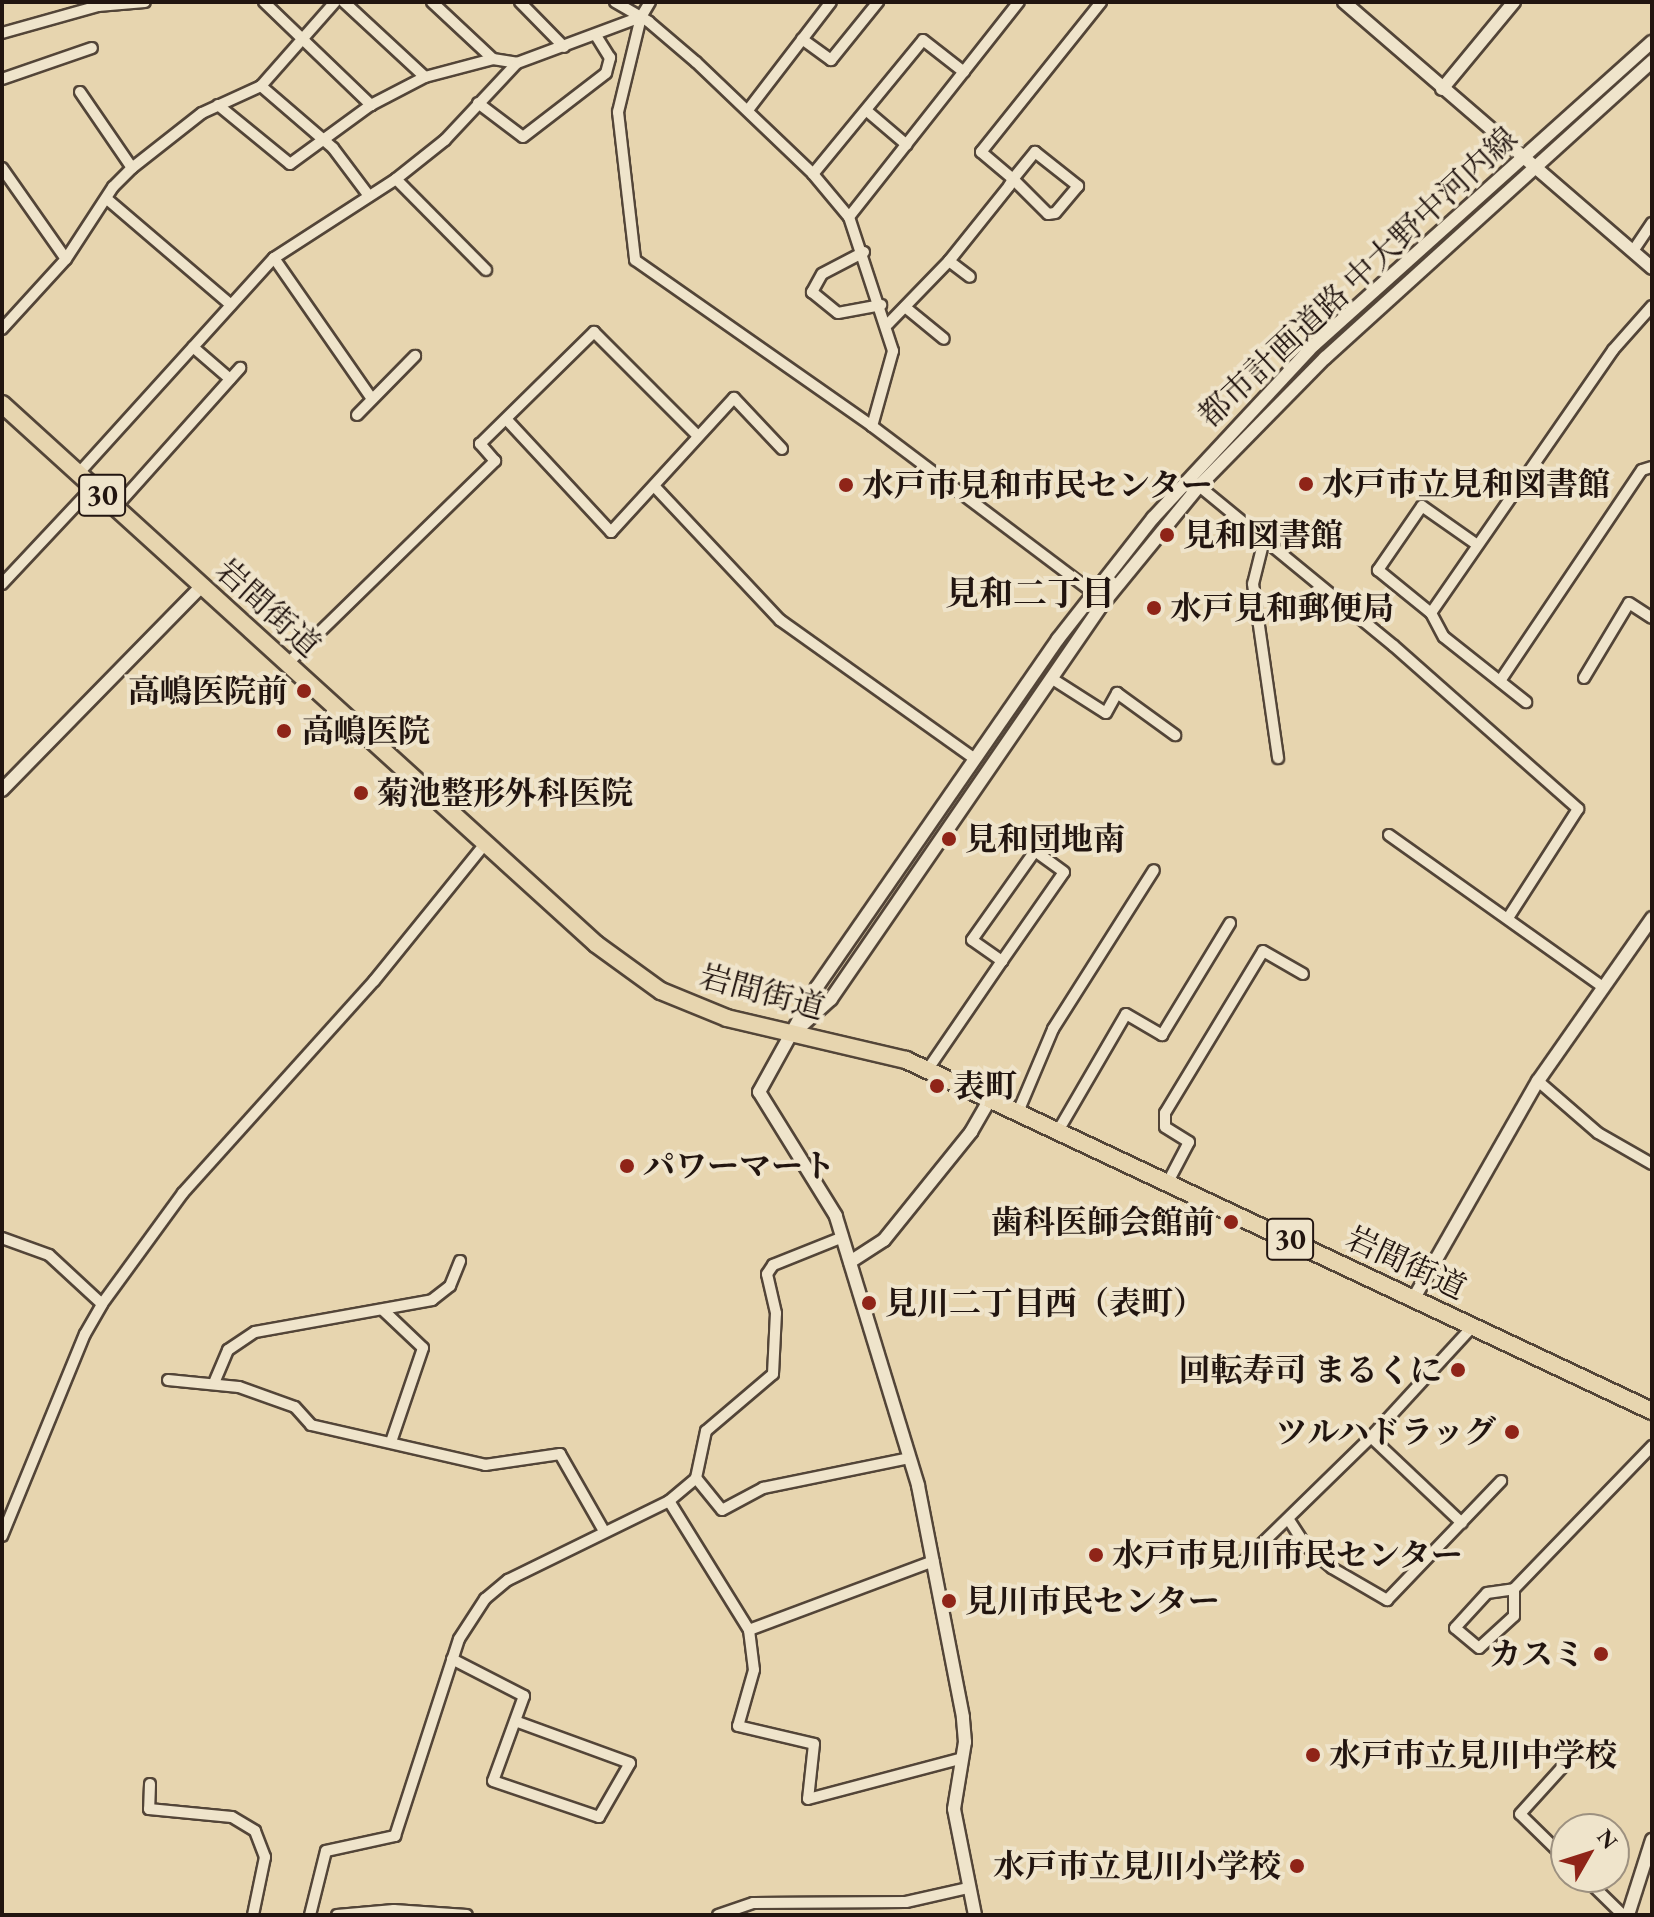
<!DOCTYPE html>
<meta charset="utf-8">
<style>
body{margin:0}
#map{position:relative;width:1654px;height:1917px;overflow:hidden;background:#e7d5af;font-family:"EB Garamond","Noto Serif JP",serif}
div>[style]{position:absolute}
[style*='--x']{left:calc(var(--x)*1px);top:calc(var(--y)*1px);width:calc(var(--w)*1px);rotate:calc(var(--a)*1deg)}
.roads{filter:drop-shadow(2px 0 #534538) drop-shadow(-2px 0 #534538) drop-shadow(0 2px #534538) drop-shadow(0 -2px #534538)}
.minor>*{height:10px;margin:-5px;padding:0 5px;transform-origin:5px;border-radius:5px;background:#efe4cb}
.tertiary>*{height:12px;margin:-6px;padding:0 6px;transform-origin:6px;border-radius:6px;background:#efe4cb}
.primary>*{height:16px;margin:-8px;padding:0 8px;transform-origin:8px;border-radius:8px;background:#e7d5af}
.dots>*{width:22px;height:22px;translate:-50% -50%;box-sizing:border-box;border:4px solid #efe4cb;border-radius:50%}
span{translate:-50% -50%;white-space:nowrap;text-align:center;line-height:1.15;-webkit-text-stroke:8px #efe4cb;paint-order:stroke}
.shield-label span{padding:2px 6px;background:#efe4cb;border:2px solid;border-radius:6px;-webkit-text-stroke-width:0}
.shield-label{font-size:30px;color:#221510;font-weight:700}
.street-label{font-size:32px;color:#221510}
.poi-label{font-size:32px;color:#221510;font-weight:700}
.left{translate:0 -50%;text-align:left}
.right{translate:-100% -50%;text-align:right}
.neighbourhood-label{font-size:34px;color:#221510;font-weight:700}
.frame{position:absolute;inset:0;border:4px solid #221510;pointer-events:none}
.north{position:absolute;left:1550px;top:1813px;width:80px;height:80px;box-sizing:border-box;background:#efe4cb;border:2px solid #9d9180;border-radius:50%;rotate:51deg;font-size:22px;font-weight:700;line-height:32px;text-align:center;color:#221510}
.north::after{content:'';display:block;margin:auto;width:28px;height:36px;background:#8f2418;clip-path:polygon(50% 0,100% 100%,50% 72%,0 100%)}
</style>
<div id="map">
<div class="roads">
<div class="minor">
<i style="--x:264;--y:2;--w:149;--a:43.9"></i>
<i style="--x:344;--y:2;--w:110;--a:42.8"></i>
<i style="--x:432;--y:2;--w:83;--a:43.1"></i>
<i style="--x:520;--y:2;--w:63;--a:45.6"></i>
<i style="--x:615;--y:2;--w:39;--a:30"></i>
<i style="--x:649;--y:22;--w:62;--a:40.4"></i>
<i style="--x:696;--y:62;--w:162;--a:43.7"></i>
<i style="--x:813;--y:174;--w:56;--a:50.1"></i>
<i style="--x:849;--y:217;--w:141;--a:71.8"></i>
<i style="--x:893;--y:351;--w:78;--a:105.6"></i>
<i style="--x:650;--y:2;--w:17;--a:121"></i>
<i style="--x:641;--y:17;--w:98;--a:103.6"></i>
<i style="--x:618;--y:112;--w:149;--a:83.4"></i>
<i style="--x:635;--y:260;--w:289;--a:35"></i>
<i style="--x:872;--y:426;--w:286;--a:37"></i>
<i style="--x:2;--y:33;--w:100;--a:-15.7"></i>
<i style="--x:98;--y:6;--w:47;--a:-4.9"></i>
<i style="--x:802;--y:39;--w:36;--a:36"></i>
<i style="--x:831;--y:60;--w:75;--a:-51"></i>
<i style="--x:2;--y:79;--w:95;--a:-19"></i>
<i style="--x:261;--y:86;--w:95;--a:40.7"></i>
<i style="--x:333;--y:148;--w:60;--a:53.1"></i>
<i style="--x:80;--y:92;--w:92;--a:55.6"></i>
<i style="--x:478;--y:103;--w:56;--a:37.1"></i>
<i style="--x:523;--y:137;--w:105;--a:-37.6"></i>
<i style="--x:606;--y:73;--w:16;--a:-75"></i>
<i style="--x:610;--y:58;--w:26;--a:-122"></i>
<i style="--x:218;--y:105;--w:93;--a:39.3"></i>
<i style="--x:290;--y:164;--w:100;--a:-36.1"></i>
<i style="--x:371;--y:105;--w:61;--a:-27.4"></i>
<i style="--x:425;--y:77;--w:70;--a:-14.8"></i>
<i style="--x:493;--y:59;--w:24;--a:9"></i>
<i style="--x:748;--y:110;--w:136;--a:-52.5"></i>
<i style="--x:867;--y:111;--w:52;--a:40.4"></i>
<i style="--x:1035;--y:152;--w:55;--a:38.3"></i>
<i style="--x:1078;--y:186;--w:35;--a:130"></i>
<i style="--x:1055;--y:213;--w:7;--a:172"></i>
<i style="--x:1048;--y:214;--w:49;--a:-135"></i>
<i style="--x:1013;--y:179;--w:35;--a:-51"></i>
<i style="--x:2;--y:168;--w:111;--a:54.9"></i>
<i style="--x:813;--y:174;--w:173;--a:-50.6"></i>
<i style="--x:923;--y:40;--w:52;--a:38"></i>
<i style="--x:396;--y:179;--w:128;--a:45.3"></i>
<i style="--x:107;--y:199;--w:163;--a:40.5"></i>
<i style="--x:849;--y:217;--w:274;--a:-51.7"></i>
<i style="--x:1633;--y:251;--w:34;--a:-56"></i>
<i style="--x:864;--y:252;--w:47;--a:152.4"></i>
<i style="--x:822;--y:274;--w:21;--a:119"></i>
<i style="--x:812;--y:292;--w:33;--a:39"></i>
<i style="--x:838;--y:313;--w:44;--a:-10.5"></i>
<i style="--x:274;--y:258;--w:172;--a:55.2"></i>
<i style="--x:949;--y:261;--w:26;--a:37"></i>
<i style="--x:905;--y:307;--w:50;--a:39.4"></i>
<i style="--x:888;--y:324;--w:88;--a:-45.9"></i>
<i style="--x:949;--y:261;--w:96;--a:-51.3"></i>
<i style="--x:1009;--y:186;--w:8;--a:-60"></i>
<i style="--x:1013;--y:179;--w:42;--a:-139.8"></i>
<i style="--x:981;--y:152;--w:192;--a:-51.3"></i>
<i style="--x:2;--y:329;--w:95;--a:-47.6"></i>
<i style="--x:66;--y:259;--w:86;--a:-56.9"></i>
<i style="--x:113;--y:187;--w:27;--a:-45"></i>
<i style="--x:132;--y:168;--w:89;--a:-38.2"></i>
<i style="--x:202;--y:113;--w:65;--a:-24.6"></i>
<i style="--x:261;--y:86;--w:112;--a:-48.6"></i>
<i style="--x:193;--y:347;--w:49;--a:40.9"></i>
<i style="--x:357;--y:415;--w:83;--a:-45.5"></i>
<i style="--x:507;--y:420;--w:153;--a:47.1"></i>
<i style="--x:611;--y:532;--w:182;--a:-47.5"></i>
<i style="--x:734;--y:398;--w:70;--a:46.7"></i>
<i style="--x:78;--y:474;--w:292;--a:-47.8"></i>
<i style="--x:274;--y:258;--w:145;--a:-32.9"></i>
<i style="--x:396;--y:179;--w:63;--a:-38.5"></i>
<i style="--x:445;--y:140;--w:105;--a:-46.9"></i>
<i style="--x:517;--y:63;--w:132;--a:-20.4"></i>
<i style="--x:1199;--y:486;--w:252;--a:39.4"></i>
<i style="--x:1394;--y:646;--w:246;--a:41.5"></i>
<i style="--x:1578;--y:809;--w:130;--a:122.7"></i>
<i style="--x:655;--y:487;--w:183;--a:46.8"></i>
<i style="--x:780;--y:620;--w:239;--a:35.5"></i>
<i style="--x:115;--y:508;--w:188;--a:-48.2"></i>
<i style="--x:1264;--y:540;--w:45;--a:104"></i>
<i style="--x:1253;--y:584;--w:176;--a:81.8"></i>
<i style="--x:1476;--y:544;--w:66;--a:-144.9"></i>
<i style="--x:1422;--y:506;--w:78;--a:124.5"></i>
<i style="--x:1378;--y:570;--w:68;--a:39.1"></i>
<i style="--x:1431;--y:613;--w:27;--a:62"></i>
<i style="--x:1444;--y:637;--w:105;--a:38.4"></i>
<i style="--x:2;--y:584;--w:133;--a:-46.8"></i>
<i style="--x:1431;--y:613;--w:320;--a:-55.3"></i>
<i style="--x:1613;--y:350;--w:59;--a:-48.4"></i>
<i style="--x:287;--y:664;--w:291;--a:-44.3"></i>
<i style="--x:495;--y:461;--w:23;--a:-131"></i>
<i style="--x:480;--y:444;--w:160;--a:-44.5"></i>
<i style="--x:594;--y:332;--w:147;--a:45"></i>
<i style="--x:1051;--y:678;--w:65;--a:32.5"></i>
<i style="--x:1106;--y:713;--w:23;--a:-61"></i>
<i style="--x:1117;--y:693;--w:72;--a:35.9"></i>
<i style="--x:1584;--y:678;--w:87;--a:-59"></i>
<i style="--x:1629;--y:603;--w:27;--a:33"></i>
<i style="--x:1500;--y:681;--w:254;--a:-56.1"></i>
<i style="--x:1642;--y:470;--w:10;--a:-17"></i>
<i style="--x:1389;--y:835;--w:262;--a:35.4"></i>
<i style="--x:928;--y:1069;--w:131;--a:-55.6"></i>
<i style="--x:1002;--y:961;--w:108;--a:-55.1"></i>
<i style="--x:1064;--y:872;--w:36;--a:-144"></i>
<i style="--x:1035;--y:851;--w:109;--a:125.3"></i>
<i style="--x:972;--y:940;--w:37;--a:35"></i>
<i style="--x:1538;--y:1081;--w:79;--a:40.9"></i>
<i style="--x:1598;--y:1133;--w:62;--a:29.9"></i>
<i style="--x:1018;--y:1112;--w:90;--a:-67.1"></i>
<i style="--x:1053;--y:1029;--w:188;--a:-57.6"></i>
<i style="--x:1058;--y:1131;--w:135;--a:-59.8"></i>
<i style="--x:1126;--y:1014;--w:42;--a:30.3"></i>
<i style="--x:1162;--y:1035;--w:131;--a:-58.7"></i>
<i style="--x:1168;--y:1182;--w:45;--a:-62.3"></i>
<i style="--x:1189;--y:1142;--w:28;--a:-148"></i>
<i style="--x:1165;--y:1127;--w:14;--a:-90"></i>
<i style="--x:1165;--y:1113;--w:189;--a:-58.8"></i>
<i style="--x:1263;--y:951;--w:46;--a:29.9"></i>
<i style="--x:2;--y:1238;--w:50;--a:19.9"></i>
<i style="--x:49;--y:1255;--w:72;--a:42.8"></i>
<i style="--x:383;--y:1310;--w:55;--a:43.5"></i>
<i style="--x:423;--y:1348;--w:99;--a:108.8"></i>
<i style="--x:168;--y:1380;--w:71;--a:5.6"></i>
<i style="--x:239;--y:1387;--w:59;--a:19.7"></i>
<i style="--x:295;--y:1407;--w:24;--a:48"></i>
<i style="--x:311;--y:1425;--w:179;--a:12.9"></i>
<i style="--x:485;--y:1465;--w:76;--a:-8.3"></i>
<i style="--x:560;--y:1454;--w:89;--a:60.3"></i>
<i style="--x:214;--y:1383;--w:36;--a:-67"></i>
<i style="--x:228;--y:1350;--w:32;--a:-34"></i>
<i style="--x:255;--y:1332;--w:180;--a:-10.2"></i>
<i style="--x:432;--y:1300;--w:23;--a:-38"></i>
<i style="--x:450;--y:1286;--w:27;--a:-68"></i>
<i style="--x:1371;--y:1437;--w:125;--a:43.4"></i>
<i style="--x:696;--y:1478;--w:41;--a:50.9"></i>
<i style="--x:722;--y:1510;--w:47;--a:-28.2"></i>
<i style="--x:763;--y:1488;--w:149;--a:-11.6"></i>
<i style="--x:669;--y:1501;--w:152;--a:58.2"></i>
<i style="--x:749;--y:1630;--w:40;--a:82.9"></i>
<i style="--x:754;--y:1670;--w:58;--a:105.9"></i>
<i style="--x:738;--y:1726;--w:78;--a:13.3"></i>
<i style="--x:814;--y:1744;--w:55;--a:96.2"></i>
<i style="--x:808;--y:1799;--w:160;--a:-14.8"></i>
<i style="--x:1289;--y:1520;--w:31;--a:57"></i>
<i style="--x:1306;--y:1546;--w:34;--a:40"></i>
<i style="--x:1332;--y:1568;--w:64;--a:30.2"></i>
<i style="--x:1387;--y:1600;--w:165;--a:-46.2"></i>
<i style="--x:2;--y:1536;--w:218;--a:-67.7"></i>
<i style="--x:85;--y:1334;--w:34;--a:-60"></i>
<i style="--x:102;--y:1304;--w:137;--a:-53.9"></i>
<i style="--x:183;--y:1193;--w:285;--a:-48"></i>
<i style="--x:374;--y:981;--w:176;--a:-51"></i>
<i style="--x:1241;--y:1564;--w:182;--a:-44.3"></i>
<i style="--x:1371;--y:1437;--w:151;--a:-47.4"></i>
<i style="--x:1514;--y:1589;--w:27;--a:90"></i>
<i style="--x:1514;--y:1616;--w:47;--a:137.6"></i>
<i style="--x:1479;--y:1648;--w:31;--a:-140"></i>
<i style="--x:1455;--y:1628;--w:47;--a:-47.6"></i>
<i style="--x:1487;--y:1593;--w:27;--a:-8"></i>
<i style="--x:1514;--y:1589;--w:199;--a:-46"></i>
<i style="--x:749;--y:1630;--w:197;--a:-20.5"></i>
<i style="--x:452;--y:1659;--w:81;--a:27.2"></i>
<i style="--x:524;--y:1696;--w:90;--a:110"></i>
<i style="--x:493;--y:1781;--w:112;--a:18.8"></i>
<i style="--x:599;--y:1817;--w:62;--a:-60.1"></i>
<i style="--x:630;--y:1763;--w:122;--a:-159.9"></i>
<i style="--x:150;--y:1784;--w:25;--a:92"></i>
<i style="--x:149;--y:1809;--w:83;--a:5.5"></i>
<i style="--x:232;--y:1817;--w:27;--a:31"></i>
<i style="--x:255;--y:1831;--w:28;--a:69"></i>
<i style="--x:265;--y:1857;--w:59;--a:101.7"></i>
<i style="--x:1566;--y:1859;--w:64;--a:-135.6"></i>
<i style="--x:1520;--y:1814;--w:70;--a:-47.9"></i>
<i style="--x:1584;--y:1877;--w:54;--a:44.3"></i>
<i style="--x:310;--y:1915;--w:66;--a:-76"></i>
<i style="--x:326;--y:1851;--w:71;--a:-12.3"></i>
<i style="--x:395;--y:1836;--w:207;--a:-72"></i>
<i style="--x:459;--y:1639;--w:48;--a:-57"></i>
<i style="--x:485;--y:1599;--w:30;--a:-40"></i>
<i style="--x:508;--y:1580;--w:179;--a:-26.1"></i>
<i style="--x:669;--y:1501;--w:35;--a:-40"></i>
<i style="--x:696;--y:1478;--w:48;--a:-78"></i>
<i style="--x:706;--y:1431;--w:88;--a:-40.4"></i>
<i style="--x:773;--y:1374;--w:61;--a:-87.2"></i>
<i style="--x:776;--y:1313;--w:40;--a:-103"></i>
<i style="--x:767;--y:1274;--w:11;--a:-56"></i>
<i style="--x:773;--y:1265;--w:75;--a:-21.8"></i>
<i style="--x:337;--y:1915;--w:57;--a:-5"></i>
<i style="--x:394;--y:1910;--w:73;--a:3.9"></i>
<i style="--x:718;--y:1915;--w:37;--a:-19"></i>
<i style="--x:753;--y:1903;--w:153;--a:-0.4"></i>
<i style="--x:906;--y:1902;--w:64;--a:-12.7"></i>
</div>
<div class="tertiary">
<i style="--x:1344;--y:2;--w:407;--a:40.8"></i>
<i style="--x:1442;--y:89;--w:113;--a:-50.4"></i>
<i style="--x:2;--y:790;--w:286;--a:-45.6"></i>
<i style="--x:799;--y:1028;--w:43;--a:-42.2"></i>
<i style="--x:831;--y:999;--w:483;--a:-55.5"></i>
<i style="--x:1105;--y:601;--w:149;--a:-50.7"></i>
<i style="--x:1199;--y:486;--w:180;--a:-45.5"></i>
<i style="--x:1325;--y:358;--w:442;--a:-42.2"></i>
<i style="--x:850;--y:1262;--w:40;--a:-32.9"></i>
<i style="--x:884;--y:1240;--w:139;--a:-51.1"></i>
<i style="--x:971;--y:1132;--w:38;--a:-60"></i>
<i style="--x:1414;--y:1298;--w:250;--a:-60.3"></i>
<i style="--x:1538;--y:1081;--w:199;--a:-55"></i>
<i style="--x:975;--y:1915;--w:108;--a:-101.2"></i>
<i style="--x:954;--y:1809;--w:68;--a:-80.7"></i>
<i style="--x:965;--y:1742;--w:25;--a:-95"></i>
<i style="--x:963;--y:1717;--w:236;--a:-101"></i>
<i style="--x:918;--y:1485;--w:281;--a:-107"></i>
<i style="--x:836;--y:1216;--w:146;--a:-121.8"></i>
<i style="--x:759;--y:1092;--w:120;--a:-61.1"></i>
<i style="--x:817;--y:987;--w:423;--a:-55.3"></i>
<i style="--x:1058;--y:639;--w:154;--a:-51.9"></i>
<i style="--x:1153;--y:518;--w:236;--a:-47.1"></i>
<i style="--x:1314;--y:345;--w:454;--a:-41.9"></i>
<i style="--x:1628;--y:1915;--w:79;--a:-72.3"></i>
</div>
<div class="primary">
<i style="--x:2;--y:404;--w:803;--a:42.27"></i>
<i style="--x:596;--y:944;--w:80;--a:35.9"></i>
<i style="--x:661;--y:991;--w:71;--a:22.2"></i>
<i style="--x:727;--y:1018;--w:184;--a:13.2"></i>
<i style="--x:906;--y:1060;--w:824;--a:25.2"></i>
</div>
</div>
<div class="dots">
<i style="left:1306px;top:484px;background:#8f2418"></i>
<i style="left:846px;top:485px;background:#8f2418"></i>
<i style="left:1167px;top:535px;background:#8f2418"></i>
<i style="left:1154px;top:608px;background:#8f2418"></i>
<i style="left:304px;top:691px;background:#8f2418"></i>
<i style="left:284px;top:731px;background:#8f2418"></i>
<i style="left:361px;top:793px;background:#8f2418"></i>
<i style="left:949px;top:839px;background:#8f2418"></i>
<i style="left:937px;top:1086px;background:#8f2418"></i>
<i style="left:627px;top:1166px;background:#8f2418"></i>
<i style="left:1231px;top:1222px;background:#8f2418"></i>
<i style="left:869px;top:1303px;background:#8f2418"></i>
<i style="left:1458px;top:1370px;background:#8f2418"></i>
<i style="left:1512px;top:1432px;background:#8f2418"></i>
<i style="left:1096px;top:1555px;background:#8f2418"></i>
<i style="left:949px;top:1601px;background:#8f2418"></i>
<i style="left:1601px;top:1654px;background:#8f2418"></i>
<i style="left:1313px;top:1755px;background:#8f2418"></i>
<i style="left:1297px;top:1866px;background:#8f2418"></i>
</div>
<div class="shield-label">
<span style="left:102px;top:495px">30</span>
<span style="left:1290px;top:1239px">30</span>
</div>
<div class="street-label">
<span style="left:1358px;top:277px;rotate:-43deg">都市計画道路 中大野中河内線</span>
<span style="left:268px;top:608px;rotate:42deg">岩間街道</span>
<span style="left:762px;top:992px;rotate:15deg">岩間街道</span>
<span style="left:1406px;top:1263px;rotate:25deg">岩間街道</span>
</div>
<div class="poi-label">
<span class="left" style="left:1322px;top:484px">水戸市立見和図書館</span>
<span class="left" style="left:862px;top:485px">水戸市見和市民センター</span>
<span class="left" style="left:1183px;top:535px">見和図書館</span>
<span class="left" style="left:1170px;top:608px">水戸見和郵便局</span>
<span class="right" style="left:288px;top:691px">高嶋医院前</span>
<span class="left" style="left:302px;top:731px">高嶋医院</span>
<span class="left" style="left:377px;top:793px">菊池整形外科医院</span>
<span class="left" style="left:965px;top:839px">見和団地南</span>
<span class="left" style="left:953px;top:1086px">表町</span>
<span class="left" style="left:643px;top:1166px">パワーマート</span>
<span class="right" style="left:1215px;top:1222px">歯科医師会館前</span>
<span class="left" style="left:885px;top:1303px">見川二丁目西（表町）</span>
<span class="right" style="left:1442px;top:1370px">回転寿司 まるくに</span>
<span class="right" style="left:1496px;top:1432px">ツルハドラッグ</span>
<span class="left" style="left:1112px;top:1555px">水戸市見川市民センター</span>
<span class="left" style="left:965px;top:1601px">見川市民センター</span>
<span class="right" style="left:1585px;top:1654px">カスミ</span>
<span class="left" style="left:1329px;top:1755px">水戸市立見川中学校</span>
<span class="right" style="left:1281px;top:1866px">水戸市立見川小学校</span>
</div>
<div class="neighbourhood-label">
<span style="left:1030px;top:594px">見和二丁目</span>
</div>
<div class="frame"></div>
<div class="north">N</div>
</div>
